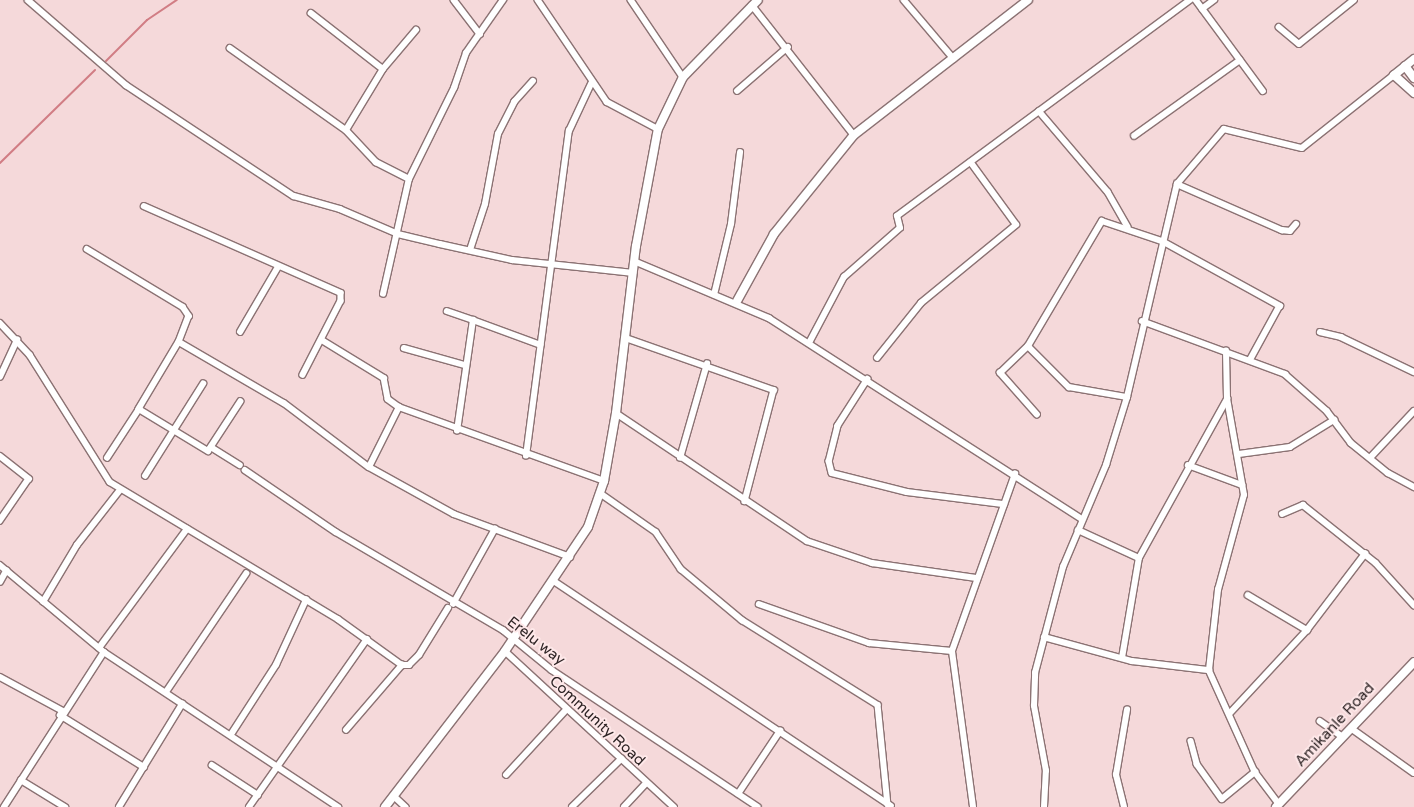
<!DOCTYPE html>
<style>
body{margin:0}
#map{position:relative;width:1414px;height:807px;overflow:hidden;background:#f5d9da;font-family:"Varela Round",sans-serif}
div>[style]{position:absolute}
[style*='--x']{left:calc(var(--x)*1px);top:calc(var(--y)*1px);width:calc(var(--w)*1px);rotate:calc(var(--a)*1deg)}
.stream>*{height:2px;margin:-1px;padding:0 1px;transform-origin:1px;border-radius:1px;background:#d17d84}
.roads{filter:drop-shadow(1px 0 #8b7273) drop-shadow(-1px 0 #8b7273) drop-shadow(0 1px #8b7273) drop-shadow(0 -1px #8b7273)}
.street>*{height:5.5px;margin:-2.75px;padding:0 2.75px;transform-origin:2.75px;border-radius:2.75px;background:#fff}
.secondary>*{height:8px;margin:-4px;padding:0 4px;transform-origin:4px;border-radius:4px;background:#fff}
span{translate:-50% -50%;white-space:nowrap;text-align:center;line-height:1.15;-webkit-text-stroke:4px #fee8e9;paint-order:stroke}
.street-label{font-size:15px;color:#2e2425}
</style>
<div id="map">
<div class="stream">
<i style="--x:106;--y:61;--w:58;--a:-45"></i>
<i style="--x:147;--y:20;--w:36;--a:-34"></i>
<i style="--x:0;--y:163;--w:133;--a:-44.4"></i>
</div>
<div class="roads">
<div class="street">
<i style="--x:28;--y:0;--w:130;--a:40.9"></i>
<i style="--x:126;--y:85;--w:201;--a:33.5"></i>
<i style="--x:294;--y:196;--w:48;--a:15.8"></i>
<i style="--x:340;--y:209;--w:63;--a:23.3"></i>
<i style="--x:398;--y:234;--w:43;--a:13.4"></i>
<i style="--x:440;--y:244;--w:74;--a:12.5"></i>
<i style="--x:512;--y:260;--w:122;--a:6.1"></i>
<i style="--x:454;--y:0;--w:43;--a:52.6"></i>
<i style="--x:538;--y:0;--w:123;--a:55.9"></i>
<i style="--x:607;--y:102;--w:58;--a:27.9"></i>
<i style="--x:631;--y:0;--w:93;--a:56"></i>
<i style="--x:904;--y:0;--w:77;--a:49.7"></i>
<i style="--x:1196;--y:0;--w:113;--a:53.6"></i>
<i style="--x:752;--y:5;--w:165;--a:51.9"></i>
<i style="--x:1202;--y:9;--w:15;--a:-37"></i>
<i style="--x:311;--y:13;--w:91;--a:37.9"></i>
<i style="--x:1279;--y:27;--w:26;--a:40"></i>
<i style="--x:1299;--y:44;--w:70;--a:-38.7"></i>
<i style="--x:230;--y:48;--w:142;--a:35.3"></i>
<i style="--x:346;--y:130;--w:44;--a:46.8"></i>
<i style="--x:376;--y:162;--w:37;--a:27"></i>
<i style="--x:737;--y:91;--w:67;--a:-40.8"></i>
<i style="--x:1039;--y:111;--w:106;--a:49.6"></i>
<i style="--x:1108;--y:192;--w:40;--a:60.3"></i>
<i style="--x:346;--y:130;--w:71;--a:-58.8"></i>
<i style="--x:383;--y:69;--w:51;--a:-49.8"></i>
<i style="--x:1134;--y:136;--w:130;--a:-35.6"></i>
<i style="--x:1177;--y:184;--w:115;--a:23.7"></i>
<i style="--x:1282;--y:230;--w:8;--a:7"></i>
<i style="--x:1290;--y:231;--w:9;--a:-49"></i>
<i style="--x:144;--y:206;--w:215;--a:23.8"></i>
<i style="--x:341;--y:293;--w:8;--a:90"></i>
<i style="--x:341;--y:301;--w:83;--a:117.2"></i>
<i style="--x:87;--y:249;--w:112;--a:31.1"></i>
<i style="--x:183;--y:307;--w:11;--a:56"></i>
<i style="--x:189;--y:316;--w:28;--a:111"></i>
<i style="--x:179;--y:342;--w:121;--a:30.2"></i>
<i style="--x:284;--y:403;--w:106;--a:37"></i>
<i style="--x:369;--y:467;--w:97;--a:28.9"></i>
<i style="--x:454;--y:514;--w:124;--a:20.3"></i>
<i style="--x:470;--y:250;--w:48;--a:-71.9"></i>
<i style="--x:485;--y:204;--w:71;--a:-79.5"></i>
<i style="--x:498;--y:134;--w:36;--a:-63"></i>
<i style="--x:514;--y:102;--w:28;--a:-48"></i>
<i style="--x:634;--y:261;--w:147;--a:22.9"></i>
<i style="--x:769;--y:318;--w:372;--a:32.7"></i>
<i style="--x:383;--y:294;--w:118;--a:-77.3"></i>
<i style="--x:409;--y:179;--w:102;--a:-63.7"></i>
<i style="--x:454;--y:88;--w:37;--a:-71"></i>
<i style="--x:466;--y:53;--w:65;--a:-55.1"></i>
<i style="--x:714;--y:295;--w:73;--a:-76.5"></i>
<i style="--x:731;--y:224;--w:72;--a:-82.8"></i>
<i style="--x:447;--y:311;--w:28;--a:19"></i>
<i style="--x:1142;--y:321;--w:153;--a:20.3"></i>
<i style="--x:1285;--y:374;--w:56;--a:41.4"></i>
<i style="--x:1327;--y:411;--w:40;--a:53"></i>
<i style="--x:1351;--y:443;--w:48;--a:39"></i>
<i style="--x:1388;--y:473;--w:30;--a:28"></i>
<i style="--x:0;--y:323;--w:44;--a:46.8"></i>
<i style="--x:30;--y:355;--w:150;--a:57.8"></i>
<i style="--x:110;--y:482;--w:266;--a:31"></i>
<i style="--x:338;--y:619;--w:79;--a:35.7"></i>
<i style="--x:240;--y:332;--w:75;--a:-59.7"></i>
<i style="--x:1320;--y:332;--w:22;--a:13"></i>
<i style="--x:1341;--y:337;--w:81;--a:25.6"></i>
<i style="--x:626;--y:338;--w:157;--a:19.4"></i>
<i style="--x:774;--y:390;--w:115;--a:104.6"></i>
<i style="--x:322;--y:340;--w:73;--a:31.5"></i>
<i style="--x:384;--y:378;--w:21;--a:79"></i>
<i style="--x:388;--y:399;--w:14;--a:36"></i>
<i style="--x:399;--y:407;--w:218;--a:19.8"></i>
<i style="--x:179;--y:342;--w:78;--a:120.8"></i>
<i style="--x:139;--y:409;--w:81;--a:31.3"></i>
<i style="--x:208;--y:451;--w:59;--a:-56.9"></i>
<i style="--x:809;--y:343;--w:75;--a:-62.1"></i>
<i style="--x:844;--y:277;--w:74;--a:-41.2"></i>
<i style="--x:900;--y:228;--w:12;--a:-104"></i>
<i style="--x:897;--y:216;--w:364;--a:-36.4"></i>
<i style="--x:1028;--y:346;--w:58;--a:45"></i>
<i style="--x:1069;--y:387;--w:59;--a:9.8"></i>
<i style="--x:404;--y:348;--w:63;--a:15.6"></i>
<i style="--x:877;--y:358;--w:70;--a:-51.3"></i>
<i style="--x:921;--y:303;--w:123;--a:-39.4"></i>
<i style="--x:1016;--y:225;--w:77;--a:-126"></i>
<i style="--x:0;--y:377;--w:41;--a:-65.3"></i>
<i style="--x:868;--y:379;--w:56;--a:122.6"></i>
<i style="--x:838;--y:426;--w:36;--a:104"></i>
<i style="--x:829;--y:461;--w:12;--a:76"></i>
<i style="--x:832;--y:473;--w:77;--a:14.2"></i>
<i style="--x:907;--y:492;--w:98;--a:7.1"></i>
<i style="--x:616;--y:413;--w:230;--a:33.8"></i>
<i style="--x:807;--y:541;--w:69;--a:18.7"></i>
<i style="--x:872;--y:563;--w:105;--a:8.2"></i>
<i style="--x:1037;--y:415;--w:56;--a:-131.4"></i>
<i style="--x:1000;--y:373;--w:39;--a:-44"></i>
<i style="--x:1028;--y:346;--w:145;--a:-59.4"></i>
<i style="--x:1102;--y:221;--w:63;--a:18.4"></i>
<i style="--x:1162;--y:241;--w:135;--a:28.8"></i>
<i style="--x:1280;--y:306;--w:60;--a:118.7"></i>
<i style="--x:457;--y:431;--w:112;--a:-81.8"></i>
<i style="--x:473;--y:320;--w:72;--a:20.2"></i>
<i style="--x:211;--y:447;--w:34;--a:32"></i>
<i style="--x:1239;--y:454;--w:51;--a:-7.8"></i>
<i style="--x:1290;--y:447;--w:52;--a:-31.5"></i>
<i style="--x:0;--y:456;--w:37;--a:38"></i>
<i style="--x:29;--y:479;--w:51;--a:124.6"></i>
<i style="--x:526;--y:456;--w:328;--a:-82.5"></i>
<i style="--x:569;--y:131;--w:52;--a:-64.9"></i>
<i style="--x:107;--y:458;--w:59;--a:-56.9"></i>
<i style="--x:680;--y:458;--w:98;--a:-74"></i>
<i style="--x:1370;--y:458;--w:64;--a:-46.9"></i>
<i style="--x:1188;--y:465;--w:58;--a:20.3"></i>
<i style="--x:369;--y:467;--w:67;--a:-63.4"></i>
<i style="--x:245;--y:470;--w:110;--a:34.3"></i>
<i style="--x:336;--y:532;--w:194;--a:30.4"></i>
<i style="--x:503;--y:630;--w:63;--a:39.2"></i>
<i style="--x:552;--y:670;--w:247;--a:33.6"></i>
<i style="--x:145;--y:476;--w:109;--a:-57.8"></i>
<i style="--x:600;--y:493;--w:68;--a:34.9"></i>
<i style="--x:656;--y:532;--w:45;--a:56"></i>
<i style="--x:681;--y:569;--w:80;--a:39.9"></i>
<i style="--x:742;--y:620;--w:160;--a:32"></i>
<i style="--x:878;--y:705;--w:100;--a:84.3"></i>
<i style="--x:1282;--y:514;--w:23;--a:-23"></i>
<i style="--x:1303;--y:505;--w:93;--a:38.5"></i>
<i style="--x:1376;--y:563;--w:57;--a:47.9"></i>
<i style="--x:1078;--y:530;--w:67;--a:24.7"></i>
<i style="--x:0;--y:565;--w:136;--a:39.9"></i>
<i style="--x:104;--y:652;--w:281;--a:33.5"></i>
<i style="--x:554;--y:581;--w:405;--a:33.7"></i>
<i style="--x:0;--y:582;--w:13;--a:-61"></i>
<i style="--x:1248;--y:595;--w:69;--a:30.7"></i>
<i style="--x:43;--y:602;--w:66;--a:-59.2"></i>
<i style="--x:77;--y:545;--w:70;--a:-52"></i>
<i style="--x:453;--y:604;--w:86;--a:-60.8"></i>
<i style="--x:759;--y:604;--w:117;--a:19.5"></i>
<i style="--x:869;--y:643;--w:83;--a:5.5"></i>
<i style="--x:1044;--y:637;--w:91;--a:15.3"></i>
<i style="--x:1132;--y:661;--w:78;--a:6.7"></i>
<i style="--x:1209;--y:670;--w:112;--a:65.7"></i>
<i style="--x:1255;--y:772;--w:40;--a:53"></i>
<i style="--x:99;--y:648;--w:148;--a:-53.5"></i>
<i style="--x:505;--y:651;--w:230;--a:42.7"></i>
<i style="--x:1122;--y:658;--w:101;--a:-80.4"></i>
<i style="--x:1139;--y:558;--w:182;--a:-61"></i>
<i style="--x:1209;--y:670;--w:81;--a:-83.6"></i>
<i style="--x:1218;--y:590;--w:98;--a:-74.7"></i>
<i style="--x:1244;--y:495;--w:97;--a:-100"></i>
<i style="--x:1227;--y:399;--w:48;--a:-91.2"></i>
<i style="--x:0;--y:677;--w:72;--a:28.4"></i>
<i style="--x:166;--y:692;--w:143;--a:-55.9"></i>
<i style="--x:1230;--y:713;--w:113;--a:-47.1"></i>
<i style="--x:1307;--y:630;--w:96;--a:-52.7"></i>
<i style="--x:60;--y:715;--w:99;--a:31.8"></i>
<i style="--x:1320;--y:721;--w:28;--a:35"></i>
<i style="--x:1351;--y:728;--w:77;--a:35.5"></i>
<i style="--x:346;--y:730;--w:86;--a:-49.3"></i>
<i style="--x:402;--y:665;--w:7;--a:0"></i>
<i style="--x:409;--y:665;--w:14;--a:-45"></i>
<i style="--x:419;--y:655;--w:55;--a:-58.3"></i>
<i style="--x:232;--y:733;--w:81;--a:-57.1"></i>
<i style="--x:276;--y:665;--w:72;--a:-65.2"></i>
<i style="--x:1191;--y:741;--w:24;--a:75"></i>
<i style="--x:1197;--y:764;--w:43;--a:54.5"></i>
<i style="--x:1222;--y:799;--w:43;--a:-39.3"></i>
<i style="--x:212;--y:765;--w:55;--a:33.1"></i>
<i style="--x:506;--y:775;--w:88;--a:-47.3"></i>
<i style="--x:21;--y:780;--w:52;--a:31.5"></i>
<i style="--x:738;--y:794;--w:76;--a:-56.3"></i>
<i style="--x:394;--y:796;--w:16;--a:43"></i>
<i style="--x:4;--y:807;--w:184;--a:-57.2"></i>
<i style="--x:119;--y:807;--w:121;--a:-58.5"></i>
<i style="--x:249;--y:807;--w:205;--a:-54.9"></i>
<i style="--x:572;--y:807;--w:69;--a:-44.4"></i>
<i style="--x:624;--y:807;--w:33;--a:-47"></i>
<i style="--x:973;--y:807;--w:157;--a:-97.7"></i>
<i style="--x:952;--y:651;--w:188;--a:-70.4"></i>
<i style="--x:1044;--y:807;--w:36;--a:-87"></i>
<i style="--x:1046;--y:771;--w:66;--a:-100.5"></i>
<i style="--x:1034;--y:706;--w:33;--a:-88"></i>
<i style="--x:1035;--y:673;--w:110;--a:-75.2"></i>
<i style="--x:1063;--y:567;--w:111;--a:-67.1"></i>
<i style="--x:1106;--y:465;--w:71;--a:-72.8"></i>
<i style="--x:1127;--y:397;--w:219;--a:-76.8"></i>
<i style="--x:1177;--y:184;--w:72;--a:-49.5"></i>
<i style="--x:1224;--y:129;--w:80;--a:13.7"></i>
<i style="--x:1302;--y:148;--w:117;--a:-38.4"></i>
<i style="--x:1124;--y:807;--w:33;--a:-104"></i>
<i style="--x:1116;--y:775;--w:66;--a:-80.4"></i>
</div>
<div class="secondary">
<i style="--x:1414;--y:59;--w:26;--a:141"></i>
<i style="--x:1394;--y:75;--w:27;--a:42"></i>
<i style="--x:1405;--y:66;--w:15;--a:53"></i>
<i style="--x:737;--y:301;--w:77;--a:-61.1"></i>
<i style="--x:774;--y:234;--w:127;--a:-51.1"></i>
<i style="--x:854;--y:135;--w:220;--a:-37.8"></i>
<i style="--x:385;--y:807;--w:197;--a:-52.4"></i>
<i style="--x:505;--y:651;--w:149;--a:-56.2"></i>
<i style="--x:588;--y:527;--w:49;--a:-70.8"></i>
<i style="--x:604;--y:481;--w:69;--a:-80"></i>
<i style="--x:616;--y:413;--w:168;--a:-83.2"></i>
<i style="--x:636;--y:246;--w:119;--a:-79.4"></i>
<i style="--x:658;--y:129;--w:58;--a:-64.3"></i>
<i style="--x:683;--y:77;--w:107;--a:-45.8"></i>
<i style="--x:1276;--y:807;--w:200;--a:-46.4"></i>
</div>
</div>
<div class="street-label">
<span style="left:536px;top:641px;rotate:38deg">Erelu way</span>
<span style="left:597px;top:721px;rotate:43deg">Community Road</span>
<span style="left:1335px;top:725px;rotate:-47deg">Amikanle Road</span>
</div>
</div>
